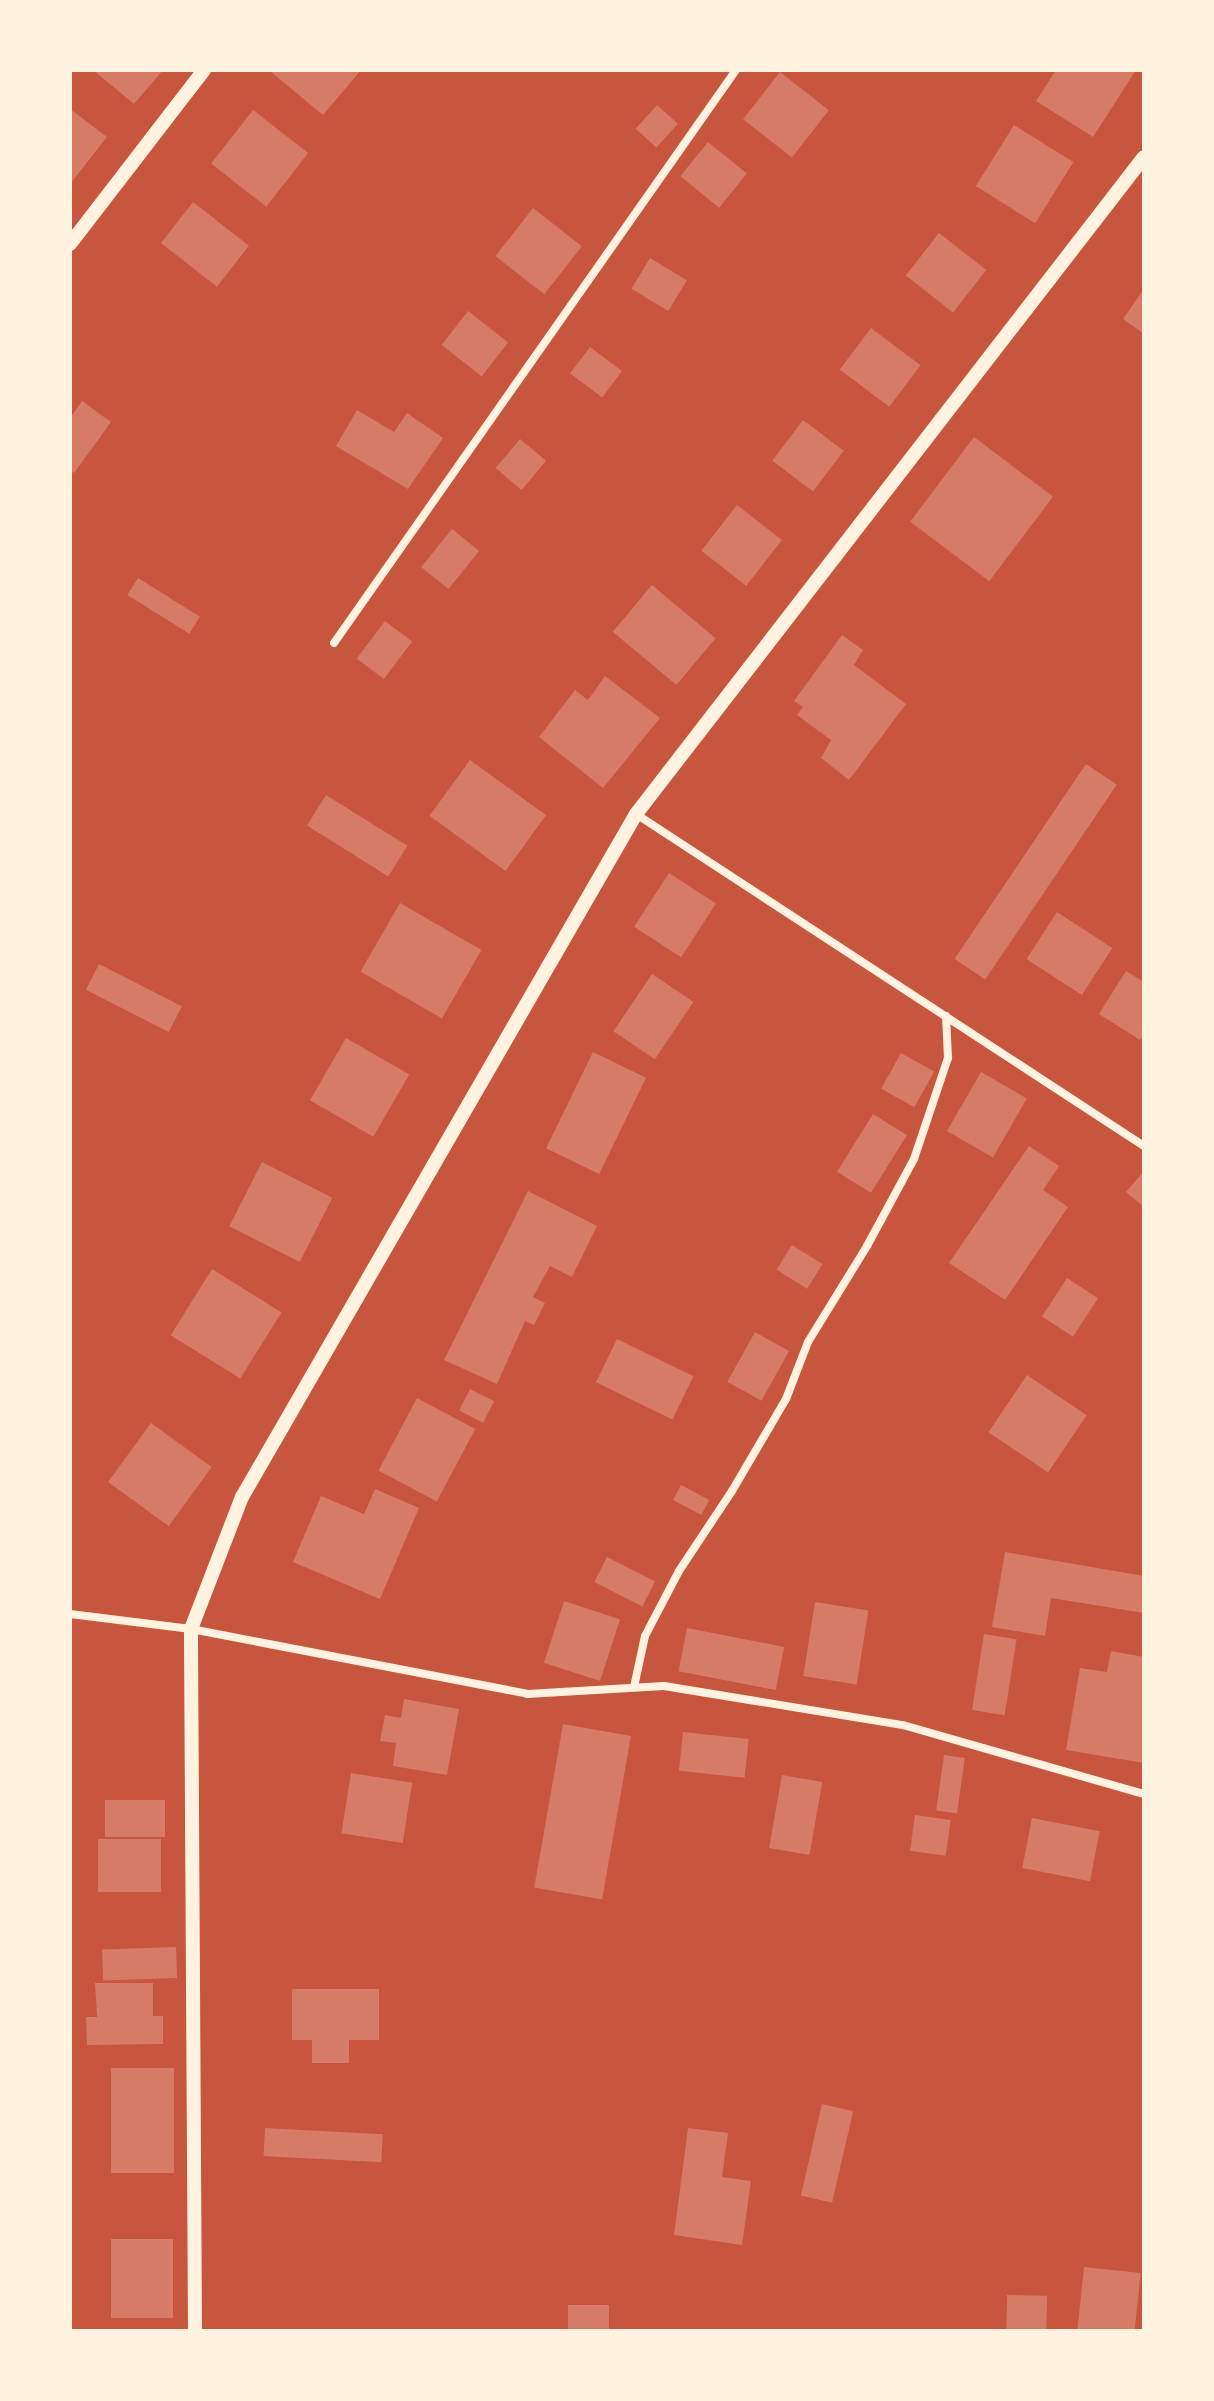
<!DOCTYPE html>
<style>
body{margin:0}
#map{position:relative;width:1214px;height:2401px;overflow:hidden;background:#c8553d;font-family:Lora,serif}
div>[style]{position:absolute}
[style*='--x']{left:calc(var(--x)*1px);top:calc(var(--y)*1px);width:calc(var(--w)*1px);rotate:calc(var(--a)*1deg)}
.building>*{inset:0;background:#d67c66;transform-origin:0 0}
.minor>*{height:8px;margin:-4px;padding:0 4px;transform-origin:4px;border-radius:4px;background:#fff3e0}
.tertiary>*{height:14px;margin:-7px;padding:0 7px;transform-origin:7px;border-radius:7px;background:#fff3e0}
span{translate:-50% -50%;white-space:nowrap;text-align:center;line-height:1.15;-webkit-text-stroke:8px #fff3e0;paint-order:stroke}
.frame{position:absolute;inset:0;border:72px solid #fff3e0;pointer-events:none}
</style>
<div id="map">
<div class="building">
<i style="clip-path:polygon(93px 70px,163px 70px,134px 104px)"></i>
<i style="clip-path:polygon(273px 70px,361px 70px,323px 115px,271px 72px)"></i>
<i style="clip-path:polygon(1056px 70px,1136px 70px,1093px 137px,1036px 101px)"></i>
<i style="left:780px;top:72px;width:62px;height:60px;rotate:38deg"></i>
<i style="left:657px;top:105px;width:28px;height:32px;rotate:42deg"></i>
<i style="clip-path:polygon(70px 109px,107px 137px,70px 184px)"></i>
<i style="left:253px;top:110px;width:70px;height:68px;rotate:38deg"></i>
<i style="left:1014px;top:125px;width:70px;height:72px;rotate:32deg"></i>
<i style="left:708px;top:142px;width:50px;height:44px;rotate:39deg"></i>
<i style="left:193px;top:202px;width:71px;height:52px;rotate:38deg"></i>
<i style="left:533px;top:208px;width:62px;height:61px;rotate:38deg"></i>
<i style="left:939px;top:233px;width:60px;height:54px;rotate:38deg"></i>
<i style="left:650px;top:258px;width:43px;height:36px;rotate:31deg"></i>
<i style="clip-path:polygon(1144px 289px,1144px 334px,1123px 319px)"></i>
<i style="left:468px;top:311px;width:51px;height:43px;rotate:38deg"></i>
<i style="left:871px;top:328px;width:62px;height:52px;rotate:37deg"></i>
<i style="left:590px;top:347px;width:40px;height:33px;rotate:37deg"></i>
<i style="clip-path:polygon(82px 401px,111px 422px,74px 473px,70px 470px,70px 418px)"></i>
<i style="clip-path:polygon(357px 410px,394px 432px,407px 413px,443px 438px,408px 489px,336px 446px)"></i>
<i style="left:803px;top:420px;width:51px;height:51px;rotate:37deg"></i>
<i style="left:974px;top:437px;width:99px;height:106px;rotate:37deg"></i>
<i style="left:520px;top:439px;width:34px;height:38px;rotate:40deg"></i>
<i style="left:737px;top:505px;width:57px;height:58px;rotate:38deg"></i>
<i style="left:452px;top:529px;width:35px;height:49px;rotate:39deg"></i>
<i style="left:138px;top:578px;width:73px;height:20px;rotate:32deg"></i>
<i style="left:652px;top:585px;width:83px;height:61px;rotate:40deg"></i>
<i style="left:385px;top:621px;width:34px;height:47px;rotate:37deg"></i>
<i style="clip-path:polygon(842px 635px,863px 650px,854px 665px,906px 704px,849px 780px,821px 758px,831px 740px,797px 715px,803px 707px,794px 701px)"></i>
<i style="clip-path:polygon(605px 676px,660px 718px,603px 788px,539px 737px,575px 690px,588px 700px)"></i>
<i style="left:470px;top:760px;width:94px;height:69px;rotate:36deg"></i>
<i style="left:1086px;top:764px;width:37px;height:235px;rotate:34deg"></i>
<i style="left:326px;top:795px;width:96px;height:36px;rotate:32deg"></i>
<i style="left:669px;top:873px;width:56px;height:64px;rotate:33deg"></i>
<i style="left:400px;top:903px;width:94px;height:79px;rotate:30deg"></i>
<i style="left:1057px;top:912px;width:66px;height:56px;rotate:33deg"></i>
<i style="left:99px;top:964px;width:93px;height:29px;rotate:27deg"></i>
<i style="clip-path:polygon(1126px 971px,1144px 982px,1144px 1034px,1140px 1040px,1099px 1014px)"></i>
<i style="left:652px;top:974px;width:50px;height:69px;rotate:34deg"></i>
<i style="left:346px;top:1038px;width:73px;height:72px;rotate:30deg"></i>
<i style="left:593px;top:1052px;width:59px;height:107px;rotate:26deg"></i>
<i style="left:901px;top:1053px;width:38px;height:41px;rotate:29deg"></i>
<i style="left:981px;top:1072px;width:53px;height:68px;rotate:30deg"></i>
<i style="left:873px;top:1114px;width:40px;height:68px;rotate:32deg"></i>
<i style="clip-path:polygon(1029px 1146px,1059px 1166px,1043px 1190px,1068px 1207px,1005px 1300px,949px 1263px)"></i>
<i style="left:262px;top:1162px;width:79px;height:72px;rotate:27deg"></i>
<i style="clip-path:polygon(1144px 1171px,1144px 1207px,1126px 1192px)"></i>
<i style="clip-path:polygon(528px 1191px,597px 1226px,572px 1277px,550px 1266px,533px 1297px,545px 1303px,534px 1325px,525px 1321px,497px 1384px,444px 1360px)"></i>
<i style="left:792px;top:1245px;width:36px;height:29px;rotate:32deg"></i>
<i style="left:212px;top:1269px;width:82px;height:78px;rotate:32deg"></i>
<i style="left:1067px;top:1278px;width:37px;height:46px;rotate:33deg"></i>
<i style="left:755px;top:1332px;width:39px;height:57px;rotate:29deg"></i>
<i style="left:617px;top:1339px;width:85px;height:48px;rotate:26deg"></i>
<i style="left:1027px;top:1375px;width:72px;height:69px;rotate:34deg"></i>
<i style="left:470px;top:1389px;width:27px;height:24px;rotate:27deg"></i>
<i style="left:417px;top:1398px;width:66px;height:82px;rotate:28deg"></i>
<i style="left:151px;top:1423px;width:75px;height:73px;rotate:36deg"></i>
<i style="left:681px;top:1485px;width:32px;height:17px;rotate:28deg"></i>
<i style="clip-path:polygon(375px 1489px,419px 1508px,380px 1599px,293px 1562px,321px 1496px,364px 1514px)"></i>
<i style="clip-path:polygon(1005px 1552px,1144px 1576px,1144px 1613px,1051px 1598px,1045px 1636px,992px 1627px)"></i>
<i style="left:607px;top:1557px;width:54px;height:28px;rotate:27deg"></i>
<i style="left:564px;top:1601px;width:59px;height:65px;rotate:18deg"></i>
<i style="left:815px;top:1602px;width:54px;height:75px;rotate:9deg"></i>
<i style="left:687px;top:1628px;width:99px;height:44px;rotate:11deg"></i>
<i style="left:984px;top:1634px;width:33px;height:77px;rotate:9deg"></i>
<i style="clip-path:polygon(1111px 1651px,1144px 1657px,1144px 1763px,1066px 1750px,1080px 1668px,1107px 1672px)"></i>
<i style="clip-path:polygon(404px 1699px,459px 1709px,447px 1775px,393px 1766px,396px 1743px,380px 1741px,385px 1715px,401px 1718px)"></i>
<i style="left:563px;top:1724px;width:69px;height:166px;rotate:10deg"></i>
<i style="left:683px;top:1732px;width:66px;height:39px;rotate:6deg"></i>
<i style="left:944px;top:1755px;width:21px;height:56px;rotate:8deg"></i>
<i style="left:351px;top:1773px;width:62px;height:61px;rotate:9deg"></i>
<i style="left:782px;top:1775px;width:41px;height:74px;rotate:10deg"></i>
<i style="left:105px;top:1800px;width:60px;height:37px"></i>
<i style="left:915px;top:1815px;width:36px;height:36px;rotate:8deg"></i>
<i style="left:1032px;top:1818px;width:69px;height:51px;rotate:11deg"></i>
<i style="left:98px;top:1839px;width:63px;height:53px"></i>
<i style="left:176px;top:1947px;width:31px;height:74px;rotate:88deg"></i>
<i style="clip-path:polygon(95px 1983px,153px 1983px,153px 2016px,163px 2016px,163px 2044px,87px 2045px,86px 2017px,97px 2017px)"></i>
<i style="clip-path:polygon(292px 1989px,379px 1989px,379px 2040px,349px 2040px,349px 2063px,312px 2063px,312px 2040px,292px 2040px)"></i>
<i style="left:111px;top:2068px;width:63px;height:105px"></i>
<i style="left:822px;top:2104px;width:32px;height:94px;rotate:13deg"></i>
<i style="left:265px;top:2128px;width:118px;height:28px;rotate:3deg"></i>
<i style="clip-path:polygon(688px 2128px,728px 2133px,722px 2177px,751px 2181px,742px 2245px,674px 2235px)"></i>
<i style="left:111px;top:2239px;width:62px;height:79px"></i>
<i style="left:1084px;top:2267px;width:57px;height:64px;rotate:6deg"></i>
<i style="left:1007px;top:2295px;width:40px;height:36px;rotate:1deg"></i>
<i style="left:568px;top:2305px;width:41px;height:26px"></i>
</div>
<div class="minor">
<i style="--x:334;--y:643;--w:700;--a:-54.95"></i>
<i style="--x:636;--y:814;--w:607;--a:33.17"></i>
<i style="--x:70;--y:1614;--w:122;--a:7.1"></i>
<i style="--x:191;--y:1629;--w:342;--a:10.9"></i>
<i style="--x:527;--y:1694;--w:137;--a:-3.3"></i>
<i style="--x:664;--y:1686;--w:242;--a:9.3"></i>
<i style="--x:903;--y:1725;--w:251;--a:16"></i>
<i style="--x:634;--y:1687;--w:52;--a:-77.8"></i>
<i style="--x:645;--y:1636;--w:73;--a:-62.4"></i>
<i style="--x:679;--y:1571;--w:96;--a:-56.5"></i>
<i style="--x:732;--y:1491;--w:107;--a:-59.6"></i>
<i style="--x:786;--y:1399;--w:61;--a:-68.9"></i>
<i style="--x:808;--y:1342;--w:113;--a:-58.4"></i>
<i style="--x:867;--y:1246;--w:99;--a:-61.6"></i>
<i style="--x:914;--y:1159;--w:107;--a:-71.4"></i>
<i style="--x:948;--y:1058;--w:42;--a:-92.7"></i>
</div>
<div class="tertiary">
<i style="--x:70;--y:244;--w:220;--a:-52.4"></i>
<i style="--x:195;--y:2331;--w:702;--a:-90.33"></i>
<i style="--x:191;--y:1629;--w:142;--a:-68.9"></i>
<i style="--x:242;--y:1497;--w:788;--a:-60.02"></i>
<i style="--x:636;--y:814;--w:830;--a:-52.29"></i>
</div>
<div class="frame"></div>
</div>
